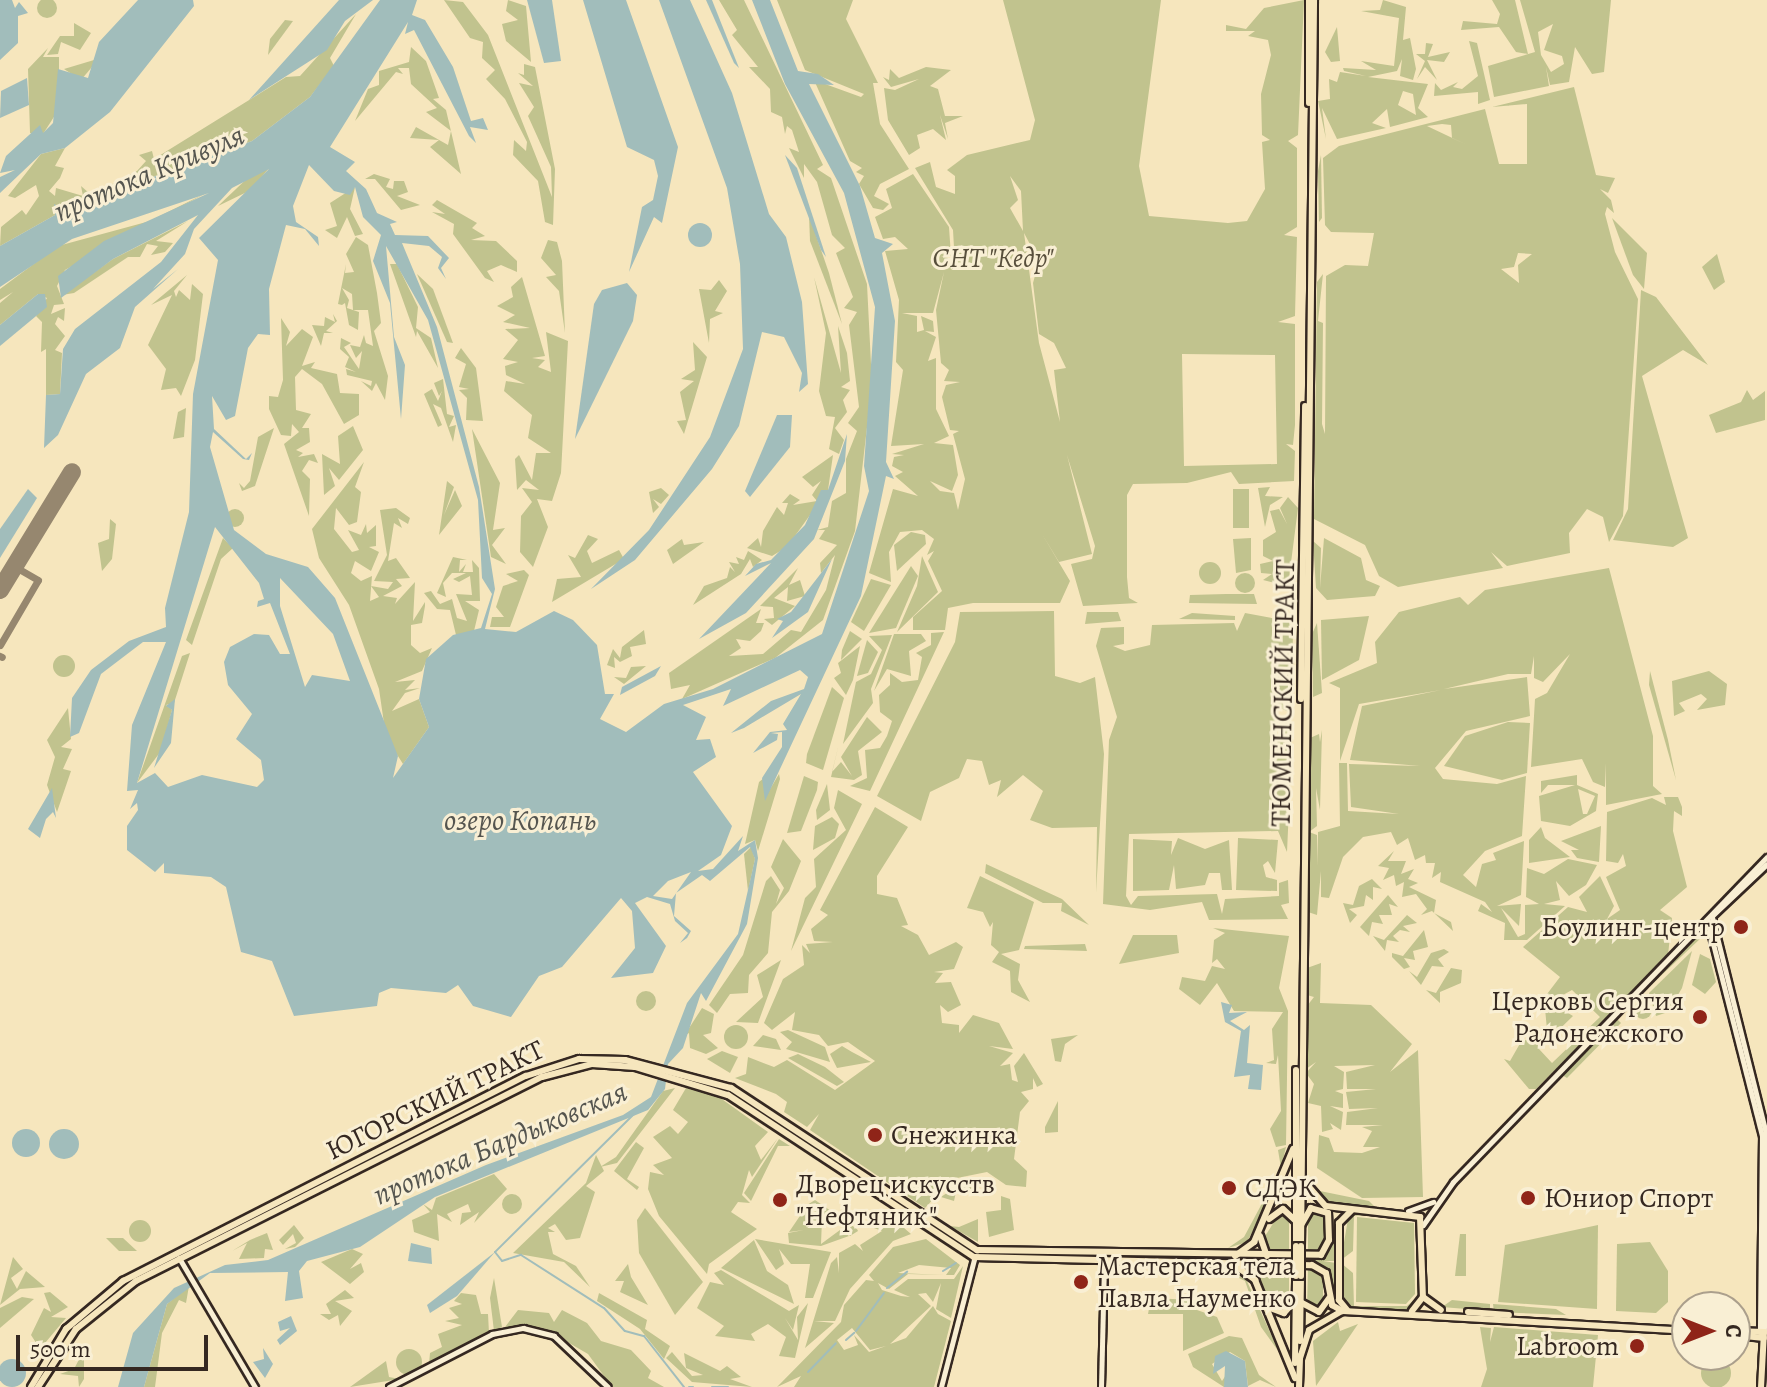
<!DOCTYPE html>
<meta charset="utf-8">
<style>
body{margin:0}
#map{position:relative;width:1767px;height:1387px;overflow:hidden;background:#f6e6bd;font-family:Alegreya,serif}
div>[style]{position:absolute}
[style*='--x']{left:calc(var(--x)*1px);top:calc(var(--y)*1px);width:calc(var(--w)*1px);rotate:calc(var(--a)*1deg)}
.green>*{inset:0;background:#c1c38e;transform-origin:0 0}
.round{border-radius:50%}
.water>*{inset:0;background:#a1bdbb}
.stream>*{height:2px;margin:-1px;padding:0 1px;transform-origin:1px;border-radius:1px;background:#a1bdbb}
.taxiway>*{height:7px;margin:-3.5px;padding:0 3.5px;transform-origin:3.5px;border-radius:3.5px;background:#96876f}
.runway>*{height:18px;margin:-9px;padding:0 9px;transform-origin:9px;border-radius:9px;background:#96876f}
.roads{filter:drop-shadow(2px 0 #352821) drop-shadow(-2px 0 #352821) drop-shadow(0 2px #352821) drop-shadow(0 -2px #352821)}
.secondary>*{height:5px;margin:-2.5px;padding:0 2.5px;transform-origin:2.5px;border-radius:2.5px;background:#f9efd4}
.primary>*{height:6px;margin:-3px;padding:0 3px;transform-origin:3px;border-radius:3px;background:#f6e6bd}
.bridges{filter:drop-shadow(2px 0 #352821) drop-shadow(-2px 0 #352821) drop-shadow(0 2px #352821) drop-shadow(0 -2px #352821)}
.primary-bridge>*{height:6px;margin:-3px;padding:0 3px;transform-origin:3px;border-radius:3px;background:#f6e6bd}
.dots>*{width:22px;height:22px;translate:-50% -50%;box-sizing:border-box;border:4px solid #f9efd4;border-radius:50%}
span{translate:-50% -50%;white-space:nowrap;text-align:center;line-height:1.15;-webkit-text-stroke:6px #f9efd4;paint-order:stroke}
.park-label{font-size:28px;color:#584f3c;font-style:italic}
.street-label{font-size:28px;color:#352821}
.poi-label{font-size:28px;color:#352821}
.right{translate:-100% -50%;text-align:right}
.left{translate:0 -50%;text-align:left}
.water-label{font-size:30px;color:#55554f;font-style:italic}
.north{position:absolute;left:1671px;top:1291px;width:80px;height:80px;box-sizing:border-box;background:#f9efd4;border:2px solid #ab9f8c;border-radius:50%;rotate:90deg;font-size:22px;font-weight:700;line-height:32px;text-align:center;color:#352821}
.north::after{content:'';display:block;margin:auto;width:28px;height:36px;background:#8f2418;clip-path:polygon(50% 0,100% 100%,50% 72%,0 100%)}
.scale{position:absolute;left:16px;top:1335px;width:192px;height:36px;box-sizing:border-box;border:4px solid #352821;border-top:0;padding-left:10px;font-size:24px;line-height:28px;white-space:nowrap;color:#352821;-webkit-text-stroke:6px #f9efd4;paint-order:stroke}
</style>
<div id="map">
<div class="green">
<i class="round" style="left:37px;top:-2px;width:20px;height:20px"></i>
<i style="clip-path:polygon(444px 0,463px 2px,488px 35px,552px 197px,551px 167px,528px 116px,534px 107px,519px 83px,533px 86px,518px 73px,524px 75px,524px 64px,535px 67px,555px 169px,553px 225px,545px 222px,538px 181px,513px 155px,514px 140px,526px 151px,527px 142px,505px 99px,486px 79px,495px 70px,482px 58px,483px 42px,470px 38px)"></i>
<i style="clip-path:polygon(508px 0,526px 6px,531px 62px,506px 41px,502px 24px,518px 20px,506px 11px)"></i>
<i style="clip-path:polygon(719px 0,744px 0,823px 165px,817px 169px,831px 178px,867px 284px,872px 384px,855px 531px,823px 620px,775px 658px,682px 699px,690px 685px,671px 689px,669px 673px,761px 609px,756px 623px,764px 623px,761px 631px,750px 641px,736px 639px,741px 648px,729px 656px,763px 654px,791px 630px,801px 632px,826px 590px,835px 555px,821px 573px,820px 563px,837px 545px,819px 539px,825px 530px,817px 530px,828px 527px,832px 501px,846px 493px,846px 459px,857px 431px,848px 423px,859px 407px,849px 325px,857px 312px,844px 308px,853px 297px,836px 253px,845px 248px,832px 235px,817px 182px,804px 164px,804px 178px,789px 148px,799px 152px,792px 130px,787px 126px,785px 134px,782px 117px,771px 112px,770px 89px,749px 67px,758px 67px,732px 35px,737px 30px)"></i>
<i style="clip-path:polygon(777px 0,853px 0,846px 19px,878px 83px,873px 83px,880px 124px,909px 169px,880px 184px,874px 196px,889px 204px,883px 210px,873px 208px,859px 184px,864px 176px,856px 172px,862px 168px,850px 161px,814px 80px,861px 97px,864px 94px,805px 70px)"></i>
<i style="clip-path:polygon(evenodd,1003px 0,1161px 0,1139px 166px,1149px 216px,1228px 223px,1247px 221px,1265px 189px,1262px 142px,1270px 140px,1262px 135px,1261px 94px,1271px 55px,1268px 40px,1248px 36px,1255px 31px,1226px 31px,1226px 25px,1246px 29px,1264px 8px,1304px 0,1298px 135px,1288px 141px,1297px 148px,1297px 227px,1284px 235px,1297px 237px,1295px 316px,1278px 322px,1295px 324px,1295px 425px,1293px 445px,1286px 444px,1295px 451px,1294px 481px,1239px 484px,1231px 472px,1187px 483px,1133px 484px,1127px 495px,1127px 577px,1129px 598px,1138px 603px,1083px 606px,1071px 564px,1092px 559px,1095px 546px,1067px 455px,1092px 554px,1059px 562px,1042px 534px,1070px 581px,1060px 603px,973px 603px,948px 608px,945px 630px,913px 630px,913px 617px,942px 591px,928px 561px,934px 551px,927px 555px,934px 539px,922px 530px,900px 532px,889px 552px,891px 582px,869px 573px,893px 489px,918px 496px,895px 476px,903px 472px,892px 466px,894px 457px,904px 455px,892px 454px,924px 444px,891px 446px,903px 370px,896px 362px,899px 300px,885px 251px,908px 249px,895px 237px,883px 239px,875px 217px,892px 208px,886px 189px,913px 174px,949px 227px,951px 256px,941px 256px,948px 258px,947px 267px,955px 265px,953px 230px,915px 168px,930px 162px,936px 187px,955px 194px,955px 176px,947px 170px,967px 155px,1030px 140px,1035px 120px,1003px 0,1010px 176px,1021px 191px,1023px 231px,1010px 208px,1018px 200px,1010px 176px,1003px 0,1024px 233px,1039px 261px,1033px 283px,1039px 334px,1054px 343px,1066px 368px,1054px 370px,1060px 422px,1039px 343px,1024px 233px,1003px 0,944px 272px,936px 310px,941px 363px,949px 370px,944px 381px,960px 382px,946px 385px,942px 397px,950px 430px,959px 431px,953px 434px,965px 479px,958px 510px,954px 493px,940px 491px,930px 481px,952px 491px,958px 475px,953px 445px,934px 443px,949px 436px,936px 409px,936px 358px,928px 361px,936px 337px,925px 331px,934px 332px,933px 321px,921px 316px,924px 330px,917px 332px,917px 316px,902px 313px,933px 313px,944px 272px,1003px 0,1182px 354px,1275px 355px,1277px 464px,1184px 466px,1182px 354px)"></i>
<i style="clip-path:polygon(evenodd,1383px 0,1406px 7px,1403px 40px,1410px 38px,1416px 69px,1413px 80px,1400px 76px,1402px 59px,1397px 71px,1368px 77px,1428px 84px,1418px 108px,1428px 117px,1390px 127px,1387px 109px,1372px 123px,1386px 128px,1337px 139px,1322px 108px,1326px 139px,1318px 101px,1330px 99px,1329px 79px,1337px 82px,1340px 72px,1366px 76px,1344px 71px,1343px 68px,1376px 70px,1361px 61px,1394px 66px,1399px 18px,1361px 11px,1380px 10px,1383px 0,1403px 91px,1413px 94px,1416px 115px,1398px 105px,1403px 91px)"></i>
<i style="clip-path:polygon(1492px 0,1515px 0,1528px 54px,1516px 52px,1499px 27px,1461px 30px,1463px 21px,1497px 24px,1500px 14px)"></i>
<i style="clip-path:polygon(evenodd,1520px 0,1611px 0,1604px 72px,1592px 74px,1575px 47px,1569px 82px,1550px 85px,1546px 67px,1549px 86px,1494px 97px,1488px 66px,1535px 52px,1520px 0,1553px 24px,1544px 50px,1562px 56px,1564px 64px,1551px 72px,1541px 55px,1538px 32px,1553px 24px)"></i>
<i style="clip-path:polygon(356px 14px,330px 58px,334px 66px,310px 97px,252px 141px,78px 204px,75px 197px,71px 206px,53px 208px,55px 215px,0 246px,1px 227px,22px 210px,26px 215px,39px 196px,36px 185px,15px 198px,8px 196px,41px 154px,65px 148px,55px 166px,64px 168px,60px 178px,49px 191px,55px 196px,56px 188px,83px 196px,81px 186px,89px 193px,105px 188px,137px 171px,146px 161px,139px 155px,152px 151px,154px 159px,286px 77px,300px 76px)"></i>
<i style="clip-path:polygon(285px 20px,293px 21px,268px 55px,270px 39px)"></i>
<i style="clip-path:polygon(74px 23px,91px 33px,80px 50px,61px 42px,58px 54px,47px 55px,60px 36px,74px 36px)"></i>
<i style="clip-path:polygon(1337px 27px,1340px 61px,1331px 62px,1325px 52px)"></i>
<i style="clip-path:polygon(1469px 41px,1477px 43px,1490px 100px,1478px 104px,1478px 92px,1434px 96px,1435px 83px,1441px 90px,1458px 82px,1453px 87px,1462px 89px,1478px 76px)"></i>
<i style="clip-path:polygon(1426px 43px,1433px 44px,1428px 57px,1450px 52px,1444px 62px,1427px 60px,1437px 80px,1425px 67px,1417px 79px,1425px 61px,1416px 54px,1425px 54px)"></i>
<i style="clip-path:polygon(411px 47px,426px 61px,439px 98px,433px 99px,446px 110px,461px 174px,430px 147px,439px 140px,410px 138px,416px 127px,448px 145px,451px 131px,426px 112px,437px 108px,411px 84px,409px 68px,398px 68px,403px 74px,396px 72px,355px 121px,368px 89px,379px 85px,379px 71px,409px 62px)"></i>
<i style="clip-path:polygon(48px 48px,43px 57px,59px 57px,59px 109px,43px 134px,30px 133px,28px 69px)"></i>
<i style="clip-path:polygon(97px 61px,81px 80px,64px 69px,94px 60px)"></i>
<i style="clip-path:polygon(926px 67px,951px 70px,930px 86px,938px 89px,945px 116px,963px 116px,945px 123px,948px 139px,940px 115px,946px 140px,933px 129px,917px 135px,920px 148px,909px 155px,888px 120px,884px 88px,895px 90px,919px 79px,891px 87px,883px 77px,889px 80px,890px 69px,899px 78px)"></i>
<i style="clip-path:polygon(evenodd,1574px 87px,1596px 175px,1615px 178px,1608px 193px,1600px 189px,1611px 200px,1614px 213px,1607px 207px,1605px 214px,1615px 252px,1638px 299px,1623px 516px,1609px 542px,1603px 517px,1587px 509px,1569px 533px,1570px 553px,1507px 566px,1491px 552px,1503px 568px,1398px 587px,1379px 576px,1365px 545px,1314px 519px,1317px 282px,1323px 274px,1318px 321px,1323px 323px,1322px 424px,1325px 434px,1326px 276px,1345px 265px,1368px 266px,1374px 233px,1331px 232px,1325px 225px,1323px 158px,1339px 146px,1485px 109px,1499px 164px,1527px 164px,1527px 104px,1492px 107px,1574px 87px,1442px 124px,1451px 125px,1452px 138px,1465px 144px,1427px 126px,1442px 124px,1574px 87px,1518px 253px,1532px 254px,1518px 265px,1519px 283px,1501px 269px,1514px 267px,1518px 253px)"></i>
<i style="clip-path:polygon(1321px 155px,1322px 218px,1319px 222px,1318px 171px)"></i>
<i style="clip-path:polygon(269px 168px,251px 190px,218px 206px,255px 171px)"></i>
<i style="clip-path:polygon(374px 174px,390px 179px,386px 187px,393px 189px,394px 181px,404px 181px,408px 192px,397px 196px,420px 205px,401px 210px,375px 179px,365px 179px)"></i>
<i style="clip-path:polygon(355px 187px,350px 209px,363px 234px,355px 236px,347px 217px,337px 238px,325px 230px,337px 226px,330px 203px)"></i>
<i style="clip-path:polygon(208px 192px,65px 270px,57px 286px,64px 304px,54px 305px,51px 314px,65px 308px,64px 321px,58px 317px,55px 324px,65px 336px,55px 350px,62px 353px,60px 394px,46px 395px,46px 349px,41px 352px,42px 322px,36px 316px,47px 298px,38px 294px,0 325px,0 303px,13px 292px,0 300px,0 289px,58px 246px,150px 221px)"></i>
<i style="clip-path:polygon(437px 200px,477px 223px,472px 228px,485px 236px,471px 240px,496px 241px,517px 261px,517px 272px,501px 265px,487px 271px,494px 282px,485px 278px,453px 234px,454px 224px,432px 212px,445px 214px,432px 205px)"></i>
<i style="clip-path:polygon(809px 215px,829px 273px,842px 324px,810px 241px)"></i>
<i style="clip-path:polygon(1612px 218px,1647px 253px,1644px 289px,1633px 275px)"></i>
<i style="clip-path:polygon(188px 221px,156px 241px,173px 243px,165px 252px,151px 255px,158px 246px,147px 244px,140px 257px,128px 257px,74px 293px,62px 295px,113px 259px)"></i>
<i style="clip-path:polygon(356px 237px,368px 245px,377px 293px,381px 323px,374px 331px,388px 376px,385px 400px,376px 383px,372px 391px,361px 381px,371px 386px,372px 381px,347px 375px,346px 369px,356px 372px,345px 367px,349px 357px,340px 349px,341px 338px,351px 343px,344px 347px,359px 369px,362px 351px,356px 358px,350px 345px,360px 347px,364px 335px,366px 343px,373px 346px,368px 310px,353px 310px,352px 294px,342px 288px,349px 300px,347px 308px,359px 312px,358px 330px,349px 325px,345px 303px,342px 305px,338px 304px,346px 264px,345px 273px,354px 272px,346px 254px)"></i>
<i style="clip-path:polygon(548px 240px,557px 242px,562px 261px,565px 333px,559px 291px,546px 277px,556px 275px,541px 258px)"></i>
<i style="clip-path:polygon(1717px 254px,1725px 282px,1714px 290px,1702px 267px)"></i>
<i style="clip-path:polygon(390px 264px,397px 264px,418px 307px,416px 328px,431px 338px,438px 368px,417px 331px,416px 337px)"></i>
<i style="clip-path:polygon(417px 274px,433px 289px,453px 343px,447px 342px)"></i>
<i style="clip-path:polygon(187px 275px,174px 291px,176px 297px,179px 290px,190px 300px,192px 284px,203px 294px,195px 360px,181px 396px,176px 388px,161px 390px,166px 369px,148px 345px,172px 295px,151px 305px)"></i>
<i style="clip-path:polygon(522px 277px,545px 356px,532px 358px,545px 360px,538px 367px,551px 372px,546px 332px,568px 341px,561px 473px,552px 501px,537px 499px,548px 527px,533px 567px,520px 552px,521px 516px,532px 502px,522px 488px,539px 490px,526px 480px,517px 490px,515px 459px,519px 455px,532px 480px,536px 453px,551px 453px,528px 438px,532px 415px,504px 391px,506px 381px,525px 384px,506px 375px,505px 366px,518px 362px,503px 359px,518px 340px,505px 329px,530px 328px,503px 322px,515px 315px,497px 306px,513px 297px,511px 287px)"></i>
<i style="clip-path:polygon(814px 277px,841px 373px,838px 326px,847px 353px,850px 381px,841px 387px,850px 390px,843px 400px,847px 412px,835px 428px,844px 440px,839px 454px,829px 449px,835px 417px,826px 416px,819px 391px,826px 333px)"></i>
<i style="clip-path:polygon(719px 280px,727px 291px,715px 311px,723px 313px,710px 319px,709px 343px,699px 289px,711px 290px)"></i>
<i style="clip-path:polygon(1641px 290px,1656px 297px,1708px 365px,1683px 350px,1642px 376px,1688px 538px,1673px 547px,1613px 540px,1628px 509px)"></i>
<i style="clip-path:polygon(333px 314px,337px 321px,326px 331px,333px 333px,324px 333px,321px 346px,312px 325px,324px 326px,325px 317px,335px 322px)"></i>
<i style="clip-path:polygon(281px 318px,290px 332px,286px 346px,302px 329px,313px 337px,302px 366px,315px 362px,311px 368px,337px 374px,340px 393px,359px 394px,359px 415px,344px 424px,322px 384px,302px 369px,295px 377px,296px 410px,311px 414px,302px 428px,309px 428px,310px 442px,296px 450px,303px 453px,298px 457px,314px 454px,318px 463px,309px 460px,302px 471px,310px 479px,309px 516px,284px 444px,299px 432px,292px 424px,291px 436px,281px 435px,269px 409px,269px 396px,278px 397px,283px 380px)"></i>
<i style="clip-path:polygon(693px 342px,707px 357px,684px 434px,677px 421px,686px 420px,680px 392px,694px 381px,681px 379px,695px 370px)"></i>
<i style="clip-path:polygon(461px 348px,476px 368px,483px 421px,466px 420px,467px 398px,459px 390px,469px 389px,459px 387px,466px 364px,455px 358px)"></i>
<i style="clip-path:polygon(443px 379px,447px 414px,454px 416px,449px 427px,456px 425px,453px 442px,441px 408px,433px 404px,442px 425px,438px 427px,424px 394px,432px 389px,438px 401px,442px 391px,439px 396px,434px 383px)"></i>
<i style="clip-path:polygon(1747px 390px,1753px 400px,1765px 391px,1765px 420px,1716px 433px,1709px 415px,1741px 402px)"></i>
<i style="clip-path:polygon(186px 408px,184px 437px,173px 439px,178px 412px)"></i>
<i style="clip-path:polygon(353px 426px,363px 450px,339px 480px,329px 468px,335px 486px,324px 495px,322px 454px,340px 464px,338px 436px)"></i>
<i style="clip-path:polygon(274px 428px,255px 486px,242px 491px,239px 483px,244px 488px,250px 481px,258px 437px)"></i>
<i style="clip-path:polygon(472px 429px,500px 483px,493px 530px,505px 528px,492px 545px,506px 564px,491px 557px)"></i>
<i style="clip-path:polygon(833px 455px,828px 490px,787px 547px,772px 556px,747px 548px,758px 538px,761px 547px,763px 531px,777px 507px,784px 515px,788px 503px,782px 503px,790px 494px,800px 500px,793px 505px,817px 501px,812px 495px,821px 481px,813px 487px,802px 477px)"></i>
<i style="clip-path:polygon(364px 462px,355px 487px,361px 492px,357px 522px,349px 525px,336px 508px,334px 529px,352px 552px,359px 550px,348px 530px,361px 535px,366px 524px,367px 533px,376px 525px,376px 546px,369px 547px,379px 552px,371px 571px,355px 561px,351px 573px,361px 581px,372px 576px,370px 601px,379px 597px,371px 586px,388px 589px,393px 582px,374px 581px,387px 555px,380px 510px,396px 508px,410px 518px,408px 524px,398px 518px,402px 528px,394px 523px,388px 561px,396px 558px,410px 578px,396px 579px,402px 586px,383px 596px,397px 598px,395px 604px,415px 582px,413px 621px,425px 602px,425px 606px,422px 623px,411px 625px,411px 645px,420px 653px,432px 648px,422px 671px,395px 682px,415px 680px,405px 690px,420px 688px,405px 693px,392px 711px,419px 699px,429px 727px,403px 764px,386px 737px,379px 689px,349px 605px,319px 558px,312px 529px)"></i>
<i style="clip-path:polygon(447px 481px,454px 487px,444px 515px,455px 490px,462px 506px,439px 535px)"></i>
<i style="clip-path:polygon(1270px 487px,1265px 496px,1283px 497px,1270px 505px,1265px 527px,1258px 488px)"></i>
<i style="clip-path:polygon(661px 488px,669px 495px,661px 504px,653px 499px,659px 507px,653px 513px,649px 492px)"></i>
<i style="left:1233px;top:489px;width:16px;height:39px"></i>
<i style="clip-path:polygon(1288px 497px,1298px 508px,1288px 586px,1263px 580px,1272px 574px,1261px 573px,1260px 564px,1273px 561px,1263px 556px,1263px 540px,1276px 532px,1270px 511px,1279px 509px,1287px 524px,1280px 508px)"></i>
<i class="round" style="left:226px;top:509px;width:18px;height:18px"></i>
<i style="clip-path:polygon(110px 519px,116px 524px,112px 559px,102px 571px,98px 543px,109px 539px)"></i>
<i style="clip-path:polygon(911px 532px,925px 535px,926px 544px,897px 571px,894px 545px)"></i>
<i style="clip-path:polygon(588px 535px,598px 539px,587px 551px,592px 563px,619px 550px,624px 559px,552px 602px,557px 579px,581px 577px,568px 555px,575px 558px)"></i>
<i style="clip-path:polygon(223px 538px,233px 548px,221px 559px,192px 645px,186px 640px)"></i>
<i style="clip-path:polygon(1251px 538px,1251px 570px,1236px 573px,1233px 539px)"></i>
<i style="clip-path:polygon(1324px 538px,1361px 558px,1366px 580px,1380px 586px,1375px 596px,1327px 600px,1316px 588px,1313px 541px,1321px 548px,1320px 588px)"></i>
<i style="clip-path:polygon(682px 539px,684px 545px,704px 542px,673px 564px,667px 550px)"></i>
<i style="clip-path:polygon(748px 551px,762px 560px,753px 567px,750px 559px,741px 574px,693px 605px,704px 586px,727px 578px,730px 567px,735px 572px,729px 562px,739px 564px,736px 557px,744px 560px)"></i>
<i style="clip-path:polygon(922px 556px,938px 592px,897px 632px,917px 586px)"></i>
<i style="clip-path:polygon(453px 557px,467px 560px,460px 560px,459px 572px,466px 564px,463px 572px,473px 572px,472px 560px,479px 568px,480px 601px,465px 601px,479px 610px,474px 631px,456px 635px,450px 610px,437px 609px,424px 593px,431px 591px,440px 604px,452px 599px,457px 618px,467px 621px,456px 594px,472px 595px,470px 576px,459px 582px,453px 579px,466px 573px,452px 573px,443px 583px,446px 597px,437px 593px)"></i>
<i class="round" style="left:1199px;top:562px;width:22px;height:22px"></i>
<i style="clip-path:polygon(911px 566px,918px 576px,896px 628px,869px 633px)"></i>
<i style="clip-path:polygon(798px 568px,789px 585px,800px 580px,805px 596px,787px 601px,788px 587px,774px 598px,795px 606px,772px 625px,764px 619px,774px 618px,773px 607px,760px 606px)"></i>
<i style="clip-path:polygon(1609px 568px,1653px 736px,1653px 786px,1662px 794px,1606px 805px,1606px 763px,1605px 787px,1593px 782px,1582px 759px,1531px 767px,1535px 699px,1547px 693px,1570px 654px,1543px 682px,1534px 678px,1534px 656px,1531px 674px,1508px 674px,1444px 689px,1527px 677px,1530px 716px,1466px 731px,1435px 768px,1443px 779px,1497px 784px,1526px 776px,1522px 836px,1485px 851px,1463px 875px,1476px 887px,1482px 864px,1496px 860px,1493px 853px,1524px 841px,1521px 895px,1497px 906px,1521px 904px,1519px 926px,1501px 908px,1518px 937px,1525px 934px,1525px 905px,1539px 904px,1526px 897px,1527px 868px,1544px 874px,1568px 859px,1597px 865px,1586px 885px,1569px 896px,1556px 881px,1560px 900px,1544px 904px,1565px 906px,1527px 940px,1504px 940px,1505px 923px,1478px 911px,1481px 904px,1492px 912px,1485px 902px,1440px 882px,1441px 872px,1432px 878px,1435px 863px,1426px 863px,1425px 855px,1415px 860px,1408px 838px,1397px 845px,1391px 832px,1363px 837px,1343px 857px,1329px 898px,1321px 897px,1321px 871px,1317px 915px,1308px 912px,1310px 738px,1319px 734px,1320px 742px,1322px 730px,1320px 810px,1316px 788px,1317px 826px,1309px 832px,1317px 835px,1318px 866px,1318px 832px,1340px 826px,1339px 763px,1347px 763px,1348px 811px,1399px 814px,1351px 807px,1349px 764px,1420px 766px,1350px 760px,1362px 706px,1441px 690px,1359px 704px,1340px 761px,1340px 688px,1329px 683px,1377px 663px,1375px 642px,1399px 612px,1460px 597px,1468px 605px,1485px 590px)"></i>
<i style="clip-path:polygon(524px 570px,529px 575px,510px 627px,490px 627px,492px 617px,504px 617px,496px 607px,503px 586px,518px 581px,506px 574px)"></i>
<i class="round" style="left:1235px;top:573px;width:20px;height:20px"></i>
<i style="clip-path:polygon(871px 579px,891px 585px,864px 631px,851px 622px)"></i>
<i style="clip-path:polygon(1226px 594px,1254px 594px,1257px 604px,1189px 603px,1190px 595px)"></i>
<i style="clip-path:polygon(960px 612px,1054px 611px,1055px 676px,1080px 683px,1095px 677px,1104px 754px,1096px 893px,1097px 827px,1052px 828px,1030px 820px,1043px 791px,1023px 775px,997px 797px,1001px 780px,989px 785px,982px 761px,967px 759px,959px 778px,930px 792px,921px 821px,877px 796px,955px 642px)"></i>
<i style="clip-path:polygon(1118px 612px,1121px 621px,1085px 624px,1087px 612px)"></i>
<i style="clip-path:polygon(1192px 613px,1235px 616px,1235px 620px,1179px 619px)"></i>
<i style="clip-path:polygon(1245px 613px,1293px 622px,1292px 713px,1277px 707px,1271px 715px,1291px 720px,1291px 734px,1280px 733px,1279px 722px,1273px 726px,1278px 741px,1292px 743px,1287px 852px,1278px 831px,1129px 834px,1126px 896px,1131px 905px,1138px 896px,1217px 894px,1222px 914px,1225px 899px,1279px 896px,1279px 883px,1288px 880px,1289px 903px,1281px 905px,1288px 919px,1209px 920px,1202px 902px,1150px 910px,1103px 904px,1109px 740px,1117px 717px,1096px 646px,1101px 628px,1124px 627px,1124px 644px,1113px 646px,1125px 651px,1150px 645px,1152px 625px,1234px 623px,1237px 631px)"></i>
<i style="clip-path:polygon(1369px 616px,1359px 660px,1322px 680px,1321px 620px)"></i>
<i style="clip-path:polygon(1317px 623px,1322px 693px,1313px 697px,1312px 634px)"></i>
<i style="clip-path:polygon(644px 630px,646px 644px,630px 647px,632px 656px,620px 662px,614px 657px,615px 668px,607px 665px,613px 649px,620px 658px,622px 647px)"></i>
<i style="clip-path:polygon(850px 631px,862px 639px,841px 660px,842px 650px)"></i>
<i style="clip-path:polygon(944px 632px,870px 791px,850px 786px,867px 778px,865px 750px,880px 748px,887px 736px,892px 721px,880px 712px,879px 695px,890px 685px,890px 673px,902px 682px,918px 680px,922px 657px,916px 653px,931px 645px,931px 633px)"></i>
<i style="clip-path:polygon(894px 634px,921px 634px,926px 641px,909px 651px,911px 676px,887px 669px,874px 691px)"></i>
<i style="clip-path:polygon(892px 635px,871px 689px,873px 703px,843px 744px,856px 682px,871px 674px,882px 650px,869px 636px)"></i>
<i style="clip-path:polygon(867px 640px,878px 652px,868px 673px,857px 676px)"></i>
<i style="clip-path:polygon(860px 646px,853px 680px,846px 695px,834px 678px,841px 673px,838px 663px)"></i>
<i style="clip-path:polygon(190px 653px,174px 703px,166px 705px,172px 710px,161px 751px,137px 783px,182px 656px)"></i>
<i class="round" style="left:53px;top:655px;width:22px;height:22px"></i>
<i style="clip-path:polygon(646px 666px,624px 684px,614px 677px,626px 678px,631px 667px)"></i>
<i style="clip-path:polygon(1650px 671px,1668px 740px,1676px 780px,1649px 685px)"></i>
<i style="clip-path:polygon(1709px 671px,1727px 684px,1725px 705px,1697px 710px,1707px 699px,1701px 694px,1679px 703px,1685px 711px,1674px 716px,1672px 681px)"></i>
<i style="clip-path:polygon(832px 687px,844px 698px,823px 770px,806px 763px,807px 754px)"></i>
<i style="clip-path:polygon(68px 708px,71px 739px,61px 747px,72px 749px,63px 769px,71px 771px,57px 812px,47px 785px,55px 757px,47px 740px)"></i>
<i style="clip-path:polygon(867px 717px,882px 732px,858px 751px,862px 775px,854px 780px,831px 777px,839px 744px,832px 772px,841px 762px,852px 776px,841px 757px)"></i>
<i style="clip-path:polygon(1508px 722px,1530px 723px,1527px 773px,1502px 780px,1444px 766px,1465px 736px)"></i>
<i style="clip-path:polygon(779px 774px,780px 779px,758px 851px,755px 840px,745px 844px,759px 782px,764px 778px,766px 796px)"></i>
<i style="clip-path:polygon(evenodd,1577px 775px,1577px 785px,1598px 794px,1596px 811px,1570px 826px,1541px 821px,1539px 796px,1575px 785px,1548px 785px,1541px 793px,1541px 781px,1577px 775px,1578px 789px,1595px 796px,1587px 814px,1583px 814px,1578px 789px)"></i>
<i style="clip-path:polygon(804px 776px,818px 782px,817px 790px,801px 831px,787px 833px)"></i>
<i style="clip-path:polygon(827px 784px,830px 810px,817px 820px,816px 810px)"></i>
<i style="clip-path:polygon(838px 790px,862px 804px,791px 951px,805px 898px,816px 887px,814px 859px,846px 830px,834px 808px)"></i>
<i style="clip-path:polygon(evenodd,1664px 797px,1678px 797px,1682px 807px,1682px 816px,1674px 811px,1673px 831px,1687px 887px,1660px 910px,1672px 918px,1668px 955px,1536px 1089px,1529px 1089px,1504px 1059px,1510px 1061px,1522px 1040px,1548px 1040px,1544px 998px,1560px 977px,1523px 947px,1568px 907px,1587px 912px,1579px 897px,1600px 876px,1614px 906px,1607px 919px,1620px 910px,1606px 877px,1626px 866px,1623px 854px,1618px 863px,1606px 861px,1607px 812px,1652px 798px,1666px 805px,1664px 797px,1572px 990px,1600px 1017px,1552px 1063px,1539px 1049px,1573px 1016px,1550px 1002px,1572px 990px)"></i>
<i style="clip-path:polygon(875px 807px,908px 827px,877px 876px,877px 894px,897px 898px,908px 925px,901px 926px,918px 935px,929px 955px,956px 942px,963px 947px,954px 969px,934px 972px,943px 973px,935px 983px,951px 982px,961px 1005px,948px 1012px,940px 1005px,942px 1023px,959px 1025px,959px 1033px,973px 1015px,999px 1023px,1013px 1049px,989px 1046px,1013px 1053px,1000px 1066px,1010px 1064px,1012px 1080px,1018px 1082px,1014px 1066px,1024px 1053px,1043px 1084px,1037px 1087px,1033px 1078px,1033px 1089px,1021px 1092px,1029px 1101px,1020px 1112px,1014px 1159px,1027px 1171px,1026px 1187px,1006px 1185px,987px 1172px,952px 1179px,925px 1208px,810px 1130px,819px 1114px,807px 1127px,784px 1112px,787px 1102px,776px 1094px,735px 1078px,746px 1074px,748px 1057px,774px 1067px,787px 1060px,835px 1090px,875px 1061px,848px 1042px,828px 1046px,819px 1035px,792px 1030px,795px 1012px,772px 1030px,764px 1023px,783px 979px,804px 965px,802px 945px,810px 953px,806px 944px,833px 942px,814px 941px,811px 929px,828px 915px,820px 910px)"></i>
<i style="clip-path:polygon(832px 817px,839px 824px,835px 838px,813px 850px,815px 826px)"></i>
<i style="clip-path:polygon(1601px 826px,1599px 862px,1577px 858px,1571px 850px,1579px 850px,1561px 841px)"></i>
<i style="clip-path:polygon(1541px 827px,1545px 838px,1570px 857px,1529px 863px,1529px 840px)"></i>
<i style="clip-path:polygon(1178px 838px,1205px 849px,1229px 840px,1232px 890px,1222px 890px,1220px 873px,1209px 873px,1205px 885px,1176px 889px,1174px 865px,1169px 890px,1133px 891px,1133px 839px,1172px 841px,1171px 855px)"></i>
<i style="clip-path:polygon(1238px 838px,1278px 840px,1275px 873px,1268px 861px,1263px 865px,1266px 877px,1277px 880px,1277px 891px,1236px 890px)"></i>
<i style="clip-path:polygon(783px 839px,801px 861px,789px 891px,772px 912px,768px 953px,749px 975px,748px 993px,730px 994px,717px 1013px,709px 1005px,743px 955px,766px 881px,771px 876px,780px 890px,776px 904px,784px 888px,771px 867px)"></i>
<i style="clip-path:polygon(751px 847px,755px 859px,748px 891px,744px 854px)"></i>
<i style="clip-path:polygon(1394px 851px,1388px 861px,1406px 861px,1401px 874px,1414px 869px,1408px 879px,1418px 883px,1409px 887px,1436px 900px,1434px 913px,1451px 922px,1453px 931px,1432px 911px,1421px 915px,1427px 909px,1416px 894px,1402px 897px,1404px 882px,1396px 886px,1394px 875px,1383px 880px,1389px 868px,1378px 866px)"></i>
<i style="clip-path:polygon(986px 864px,1062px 899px,1089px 925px,1061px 911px,1062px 903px,1043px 903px,985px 873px)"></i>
<i style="clip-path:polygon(980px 876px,1034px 902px,1019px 950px,1001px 954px,1020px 964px,1018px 980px,1030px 1002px,1011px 992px,1010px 971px,992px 962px,999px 952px,991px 945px,993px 922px,990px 927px,983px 912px,967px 908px)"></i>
<i style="clip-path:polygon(1372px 879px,1382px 889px,1373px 887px,1373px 900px,1366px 895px,1364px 906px,1349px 909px,1357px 915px,1350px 923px,1343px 903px,1353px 905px,1359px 886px)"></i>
<i style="clip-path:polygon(1388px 895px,1398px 907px,1389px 904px,1392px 915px,1379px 915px,1383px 924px,1372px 922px,1369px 936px,1360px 927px)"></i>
<i style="clip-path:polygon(1407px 915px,1417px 923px,1403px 926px,1410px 932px,1400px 930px,1393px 936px,1399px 942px,1387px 940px,1385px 951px,1373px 936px,1384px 940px)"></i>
<i style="clip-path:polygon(1213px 928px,1289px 936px,1279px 988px,1288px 1011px,1286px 1145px,1276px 1147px,1270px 1129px,1281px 1111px,1278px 1055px,1276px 1064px,1266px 1063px,1274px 1060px,1272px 1029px,1283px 1012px,1234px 1011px,1217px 983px,1200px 1005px,1179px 989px,1182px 977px,1205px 981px,1212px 966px,1225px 969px,1217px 959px,1212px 963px,1214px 940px,1225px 933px)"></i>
<i style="clip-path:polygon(1424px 930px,1428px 947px,1413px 951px,1415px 960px,1404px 958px,1410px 967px,1404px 969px,1392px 957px,1392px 953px,1403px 956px)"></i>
<i style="clip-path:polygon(1700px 930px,1702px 937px,1649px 987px,1653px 980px)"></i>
<i style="clip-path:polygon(1133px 935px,1177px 935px,1179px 953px,1119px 964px)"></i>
<i style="clip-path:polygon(1085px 944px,1087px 951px,1024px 949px,1025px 946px)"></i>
<i style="clip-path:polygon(1444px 949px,1449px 952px,1438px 959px,1444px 967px,1432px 966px,1421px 985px,1409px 971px,1417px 977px,1431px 953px)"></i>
<i style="clip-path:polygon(1692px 951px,1682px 988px,1668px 1012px,1656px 1016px,1649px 993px)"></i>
<i style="clip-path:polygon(1700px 954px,1710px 959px,1716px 982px,1705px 994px,1692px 985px)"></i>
<i style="clip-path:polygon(781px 960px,758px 1023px,736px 1022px,763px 997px,757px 975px)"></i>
<i style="clip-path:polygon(1321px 963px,1320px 1003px,1371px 1005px,1412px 1044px,1390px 1072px,1418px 1050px,1423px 1197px,1362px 1198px,1317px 1168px,1319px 1135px,1329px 1138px,1334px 1152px,1362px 1153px,1380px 1147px,1363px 1147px,1372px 1131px,1362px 1127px,1383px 1125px,1346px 1125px,1347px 1112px,1378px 1108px,1349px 1109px,1346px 1092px,1376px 1089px,1347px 1089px,1346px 1072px,1375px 1065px,1334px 1066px,1344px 1072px,1343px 1089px,1335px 1091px,1343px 1094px,1343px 1108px,1330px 1106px,1343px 1112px,1341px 1130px,1330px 1123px,1333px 1129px,1322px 1132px,1321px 1106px,1308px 1103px,1314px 1084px,1306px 1073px,1316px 1062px,1306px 1069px,1307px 1006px,1314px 997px,1307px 995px,1307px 968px)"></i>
<i style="clip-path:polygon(1451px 968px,1462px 970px,1461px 983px,1440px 992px,1440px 1003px,1426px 990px,1436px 993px)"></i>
<i class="round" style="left:636px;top:991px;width:20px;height:20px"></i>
<i class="round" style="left:1634px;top:1001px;width:18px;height:18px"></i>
<i style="clip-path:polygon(702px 1008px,714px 1014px,711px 1033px,703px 1035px,718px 1048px,706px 1054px,690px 1048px,689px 1033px,684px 1036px)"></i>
<i style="clip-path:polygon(1616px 1018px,1621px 1023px,1567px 1078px,1562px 1075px)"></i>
<i class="round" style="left:724px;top:1025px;width:24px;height:24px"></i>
<i style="clip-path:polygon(788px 1030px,825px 1047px,830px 1062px,786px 1049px,792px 1042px,780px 1032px)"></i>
<i style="clip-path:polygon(763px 1035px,776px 1039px,781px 1050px,753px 1046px)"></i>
<i style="clip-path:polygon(1078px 1035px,1065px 1044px,1061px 1062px,1055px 1061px,1051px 1039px)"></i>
<i style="clip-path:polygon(842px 1046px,852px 1052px,871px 1062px,837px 1068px,830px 1054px)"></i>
<i style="clip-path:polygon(722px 1051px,738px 1057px,730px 1073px,707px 1059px)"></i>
<i style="clip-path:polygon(798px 1054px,825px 1067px,844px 1082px,837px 1086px,788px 1058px)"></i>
<i style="clip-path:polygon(675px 1088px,617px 1163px,600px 1167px,616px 1157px,663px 1091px)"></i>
<i style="clip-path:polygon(686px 1088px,719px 1097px,768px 1132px,755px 1146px,761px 1160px,778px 1138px,752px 1177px,749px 1170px,742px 1195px,750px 1203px,738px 1202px,731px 1212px,757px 1229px,709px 1264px,707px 1274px,659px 1216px,648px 1189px,650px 1172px,664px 1175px,653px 1165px,672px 1158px,653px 1137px,670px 1126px,678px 1134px,688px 1122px,673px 1110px)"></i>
<i style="clip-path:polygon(1058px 1101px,1058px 1132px,1045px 1133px,1045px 1127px)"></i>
<i style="clip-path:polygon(779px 1139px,790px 1146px,778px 1146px,751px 1201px,744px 1193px)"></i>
<i style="clip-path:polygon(636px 1142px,644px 1148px,627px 1179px,639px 1187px,637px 1190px,614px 1171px)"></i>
<i style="clip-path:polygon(1286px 1147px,1282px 1164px,1286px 1158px,1273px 1192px,1247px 1242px,1228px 1248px,1244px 1237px,1281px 1168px,1278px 1150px)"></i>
<i style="clip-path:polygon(596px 1155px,604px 1171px,586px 1186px,595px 1192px,580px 1238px,566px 1240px,555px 1224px,548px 1228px,555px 1232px,548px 1232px,553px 1254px,576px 1266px,590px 1287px,564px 1262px,513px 1253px,586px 1183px)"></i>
<i style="clip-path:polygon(494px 1174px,507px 1189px,474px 1223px,479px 1212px,460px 1225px,462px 1213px,471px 1212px,468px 1204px,447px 1214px,452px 1222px,437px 1214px,439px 1241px,414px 1232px,412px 1220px,430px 1212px,423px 1204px,432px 1210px,436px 1198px)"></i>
<i style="clip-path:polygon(960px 1184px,974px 1188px,956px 1192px,954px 1201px,941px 1197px)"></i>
<i style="clip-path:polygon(1315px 1190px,1369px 1201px,1376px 1208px,1332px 1206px)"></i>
<i class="round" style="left:502px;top:1194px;width:20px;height:20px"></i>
<i style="clip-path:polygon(1001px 1196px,1010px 1199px,1014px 1230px,989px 1237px,986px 1212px,1001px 1210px)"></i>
<i style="clip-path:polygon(815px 1200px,857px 1229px,858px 1231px,850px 1236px,839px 1220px,827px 1221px,807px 1205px)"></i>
<i style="clip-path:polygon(806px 1207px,819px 1216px,815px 1222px,822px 1219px,821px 1244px,840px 1230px,849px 1236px,821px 1246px,789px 1243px,788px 1233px,804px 1230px,789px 1232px)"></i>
<i style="clip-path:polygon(645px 1208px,703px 1282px,675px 1315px,639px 1253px,637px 1220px)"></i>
<i style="clip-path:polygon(1281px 1211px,1289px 1216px,1289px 1254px,1263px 1251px,1260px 1244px)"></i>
<i style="clip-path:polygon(1343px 1212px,1336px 1261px,1323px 1261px,1336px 1263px,1339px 1308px,1330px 1275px,1315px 1263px,1186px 1261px,1319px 1260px,1331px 1247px)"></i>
<i style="clip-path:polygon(1308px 1213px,1326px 1215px,1328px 1236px,1320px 1252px,1308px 1255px)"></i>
<i style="clip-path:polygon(1349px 1213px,1394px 1213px,1354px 1216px,1353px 1251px,1341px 1260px)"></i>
<i style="clip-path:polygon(889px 1215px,911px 1234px,893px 1241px,850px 1289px,835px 1321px,814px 1321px,834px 1323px,805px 1348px,831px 1263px,837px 1257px,839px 1273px,839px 1253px,855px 1244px,863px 1251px,860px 1245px,882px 1231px,874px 1228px)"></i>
<i style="clip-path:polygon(1357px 1217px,1414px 1223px,1415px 1294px,1406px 1304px,1356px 1302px)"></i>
<i style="clip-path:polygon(978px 1219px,978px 1242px,950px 1226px,959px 1227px)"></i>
<i class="round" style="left:129px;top:1220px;width:22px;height:22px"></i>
<i style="clip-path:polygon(294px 1225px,304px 1238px,295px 1247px,285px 1249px,296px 1243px,293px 1234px,283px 1245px,279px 1240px)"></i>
<i style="clip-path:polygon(1598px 1225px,1597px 1309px,1498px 1302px,1505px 1245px)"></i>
<i style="clip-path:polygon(267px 1233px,273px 1250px,265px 1249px,264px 1258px,239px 1259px,247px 1243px,232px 1251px,250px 1240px)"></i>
<i style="clip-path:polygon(1460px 1234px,1466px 1234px,1466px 1276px,1455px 1276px)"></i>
<i style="clip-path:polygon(106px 1238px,123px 1238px,137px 1251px,119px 1251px)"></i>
<i style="clip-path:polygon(755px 1239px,831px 1252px,813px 1298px,805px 1298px,810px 1264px,791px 1264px,779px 1249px,784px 1264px,776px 1270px)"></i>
<i style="clip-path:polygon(evenodd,926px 1239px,960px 1265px,954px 1275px,946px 1275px,951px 1268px,919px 1265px,898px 1273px,945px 1275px,908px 1274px,889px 1289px,878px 1283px,882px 1290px,901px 1296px,910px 1297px,894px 1290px,908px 1279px,954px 1279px,963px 1266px,951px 1318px,936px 1309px,941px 1283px,933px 1302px,926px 1293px,918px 1294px,931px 1306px,890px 1344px,906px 1338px,933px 1306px,938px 1314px,951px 1321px,934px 1387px,794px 1387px,801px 1376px,777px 1387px,841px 1322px,844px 1305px,866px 1280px,874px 1281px,869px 1275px,893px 1247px,926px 1239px,852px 1328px,870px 1350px,886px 1346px,869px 1352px,854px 1335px,858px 1345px,844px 1350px,837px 1340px,852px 1328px)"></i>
<i style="clip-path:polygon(754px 1240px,767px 1271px,788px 1285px,794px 1304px,721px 1268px)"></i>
<i style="clip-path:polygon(1650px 1242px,1668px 1271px,1668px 1302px,1656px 1313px,1616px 1311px,1617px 1244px)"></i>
<i style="clip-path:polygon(352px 1249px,363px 1254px,350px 1269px,361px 1263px,364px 1272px,350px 1284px,321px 1262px)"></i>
<i style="clip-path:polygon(13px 1257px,23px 1269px,11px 1278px,17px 1289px,26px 1271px,45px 1287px,20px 1289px,0 1305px)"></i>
<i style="clip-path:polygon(1341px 1263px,1353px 1273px,1354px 1306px,1407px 1306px,1417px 1297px,1417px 1273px,1421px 1299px,1410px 1310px,1348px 1308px,1341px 1299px)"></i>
<i style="clip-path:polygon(628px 1264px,631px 1277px,648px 1305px,620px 1292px,624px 1281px,615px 1281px)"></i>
<i style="clip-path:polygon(1289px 1268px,1289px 1307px,1273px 1309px,1259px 1277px)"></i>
<i style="clip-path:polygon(1308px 1268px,1323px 1275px,1323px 1309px,1307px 1308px)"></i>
<i style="clip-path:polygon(721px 1270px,789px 1311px,799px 1305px,793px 1330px,785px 1318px,798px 1340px,797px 1317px,808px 1303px,795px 1358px,779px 1356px,786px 1337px,768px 1324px,751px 1334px,755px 1341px,715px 1336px,724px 1326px,697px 1308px,710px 1282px,724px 1285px,714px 1273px)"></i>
<i style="clip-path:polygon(1225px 1271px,1246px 1279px,1279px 1352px,1261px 1327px,1245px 1281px)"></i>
<i style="clip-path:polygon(494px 1278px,502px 1327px,494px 1331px,490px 1298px)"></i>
<i style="clip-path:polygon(189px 1286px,186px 1303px,179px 1300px,162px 1333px,155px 1387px,144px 1387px,167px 1304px)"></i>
<i style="clip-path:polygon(345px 1290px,354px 1298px,335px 1301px,352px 1311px,340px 1326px,338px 1315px,329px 1320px,320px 1314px,331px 1314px,326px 1304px)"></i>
<i style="clip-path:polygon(50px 1292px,68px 1307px,51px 1317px,66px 1318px,40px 1349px,31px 1335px,44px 1308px,51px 1312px,44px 1293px)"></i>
<i style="clip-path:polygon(461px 1293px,476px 1295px,481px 1314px,488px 1314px,489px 1333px,429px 1364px,430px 1353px,442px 1347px,438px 1334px,462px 1325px,445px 1321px,459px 1318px,449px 1308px,462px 1304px,454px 1301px)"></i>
<i style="clip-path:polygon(599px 1293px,647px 1320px,645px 1329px,670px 1346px,664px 1359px,640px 1329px,597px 1301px)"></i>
<i style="clip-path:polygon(22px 1297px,34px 1299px,0 1328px,0 1308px)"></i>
<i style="clip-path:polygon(1151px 1298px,1194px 1300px,1197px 1310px,1217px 1317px,1224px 1333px,1183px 1351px,1183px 1314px,1148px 1314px)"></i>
<i style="clip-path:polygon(1452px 1300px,1490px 1304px,1490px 1311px,1442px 1307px)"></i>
<i style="clip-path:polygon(1493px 1304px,1556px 1309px,1566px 1315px,1494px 1312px)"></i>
<i style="clip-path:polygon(518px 1310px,549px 1313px,554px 1322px,562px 1310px,587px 1323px,601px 1341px,631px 1350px,651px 1371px,648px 1378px,664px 1387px,612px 1387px,588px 1354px,552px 1333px,505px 1327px)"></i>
<i style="clip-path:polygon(1338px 1322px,1340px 1331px,1358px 1324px,1316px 1386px,1313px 1341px)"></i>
<i style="clip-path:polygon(1480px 1327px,1491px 1328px,1490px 1342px,1494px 1327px,1598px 1335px,1593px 1387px,1481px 1387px,1487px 1369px)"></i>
<i style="clip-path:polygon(1229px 1336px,1242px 1338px,1259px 1375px,1276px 1387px,1260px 1380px,1248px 1386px,1245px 1361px,1230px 1352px,1212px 1364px,1222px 1381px,1226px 1375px,1228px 1375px,1224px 1387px,1193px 1367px,1188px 1354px)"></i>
<i class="round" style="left:396px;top:1349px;width:26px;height:26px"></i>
<i style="clip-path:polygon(84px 1350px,84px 1379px,79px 1387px,78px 1376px,60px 1374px,74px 1369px)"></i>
<i style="clip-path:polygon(672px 1352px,692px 1376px,703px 1375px,686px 1368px,684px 1353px,720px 1371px,727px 1366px,741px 1377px,730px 1379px,752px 1387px,692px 1382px,666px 1358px)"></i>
<i class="round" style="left:1701px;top:1358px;width:30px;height:30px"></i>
<i style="clip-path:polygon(386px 1361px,389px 1377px,400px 1379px,350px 1387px)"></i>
</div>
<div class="water">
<i style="clip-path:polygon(0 0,12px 0,15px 8px,19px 2px,28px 13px,18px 16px,18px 43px,0 60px)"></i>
<i style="clip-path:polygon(138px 0,193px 0,194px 6px,110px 112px,65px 148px,41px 154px,0 193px,0 177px,15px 170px,0 173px,6px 156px,40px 125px,43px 133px,53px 123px,58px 69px,88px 78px,99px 42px)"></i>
<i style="clip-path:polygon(339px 0,373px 0,345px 21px,327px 50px,249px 100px)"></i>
<i style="clip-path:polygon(evenodd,380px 0,417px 0,412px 15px,425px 20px,453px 67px,471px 121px,483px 118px,488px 130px,470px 127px,476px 143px,469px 136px,414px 30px,405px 34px,408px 22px,330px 147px,355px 162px,346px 171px,366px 189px,377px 213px,397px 222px,390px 224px,395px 235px,428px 236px,449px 258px,441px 268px,446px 279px,438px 268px,442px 257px,429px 246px,402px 243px,437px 327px,479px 487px,495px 589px,485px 629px,516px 632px,554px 611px,573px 620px,597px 645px,605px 694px,614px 694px,600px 719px,626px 732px,664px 704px,713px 689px,822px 634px,869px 491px,864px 466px,875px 307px,844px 193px,785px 84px,752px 0,770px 0,798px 71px,818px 74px,834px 85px,809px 84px,860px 186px,875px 238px,893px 244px,882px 253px,895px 321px,886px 462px,894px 479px,886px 476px,861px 596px,765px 801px,762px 778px,782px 747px,782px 732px,771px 733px,778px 734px,777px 740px,753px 753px,770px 732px,787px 730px,783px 724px,801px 694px,744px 728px,731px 733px,771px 701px,804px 689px,808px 677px,800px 670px,723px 706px,731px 689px,683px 705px,706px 717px,696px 740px,710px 739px,716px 757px,693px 772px,732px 826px,721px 855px,698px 871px,713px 869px,743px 836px,738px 851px,755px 840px,758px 858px,747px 924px,706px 1001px,701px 993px,683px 1048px,668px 1064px,665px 1089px,648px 1110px,435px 1197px,360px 1247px,307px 1261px,299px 1271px,303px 1298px,285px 1301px,288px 1272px,210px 1273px,167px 1304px,144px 1387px,118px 1387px,133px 1333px,174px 1288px,225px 1265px,268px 1260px,486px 1165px,623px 1115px,651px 1097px,687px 1003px,738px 934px,755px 859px,750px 847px,710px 881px,702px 875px,676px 893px,674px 916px,691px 931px,687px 938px,680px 943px,688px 933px,675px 921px,670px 904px,647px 897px,635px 903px,666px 946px,653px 973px,611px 978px,635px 948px,632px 911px,621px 898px,562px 967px,539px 976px,511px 1017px,473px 1006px,458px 985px,446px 993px,391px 988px,379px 993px,377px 1006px,294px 1016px,272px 961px,241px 952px,226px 887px,211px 877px,164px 873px,164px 863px,155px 872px,127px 850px,127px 826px,138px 810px,137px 803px,130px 809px,138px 790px,127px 791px,132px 725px,166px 642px,143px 642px,101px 674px,79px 733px,70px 737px,72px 698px,91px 670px,129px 641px,166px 627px,165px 608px,189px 512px,193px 394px,218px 260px,199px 238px,269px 169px,232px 188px,194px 229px,185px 254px,153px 289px,178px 269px,135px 307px,120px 348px,86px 374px,58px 435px,44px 448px,46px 395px,60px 394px,63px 349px,75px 329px,161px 262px,198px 215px,113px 259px,61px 298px,58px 276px,104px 241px,209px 193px,72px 239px,0 287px,0 246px,55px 215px,54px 204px,65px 209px,252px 141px,310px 97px,380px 0,309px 165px,334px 191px,350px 195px,355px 187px,363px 217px,381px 235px,373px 261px,390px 303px,401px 419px,405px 365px,394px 337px,386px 246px,428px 320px,478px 500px,482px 578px,492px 594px,481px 628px,453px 635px,426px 659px,419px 699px,429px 727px,393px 778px,398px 756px,335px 598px,308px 567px,266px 554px,234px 530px,210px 447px,213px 432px,243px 459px,249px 460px,252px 453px,246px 459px,214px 429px,212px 396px,226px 420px,235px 416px,248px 348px,258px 334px,270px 335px,269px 289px,286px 225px,305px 229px,319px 246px,318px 237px,296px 222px,293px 206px,309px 165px,380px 0,215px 527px,259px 583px,264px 599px,258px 601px,257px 607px,270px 603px,290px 654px,280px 654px,269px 635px,254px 634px,230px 647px,224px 662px,228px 685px,252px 714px,236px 739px,261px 760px,264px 780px,257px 787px,202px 775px,168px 787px,155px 773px,137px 783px,215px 527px,380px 0,280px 578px,333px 634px,350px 681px,312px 675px,305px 687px,280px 606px,280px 578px,380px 0,691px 872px,672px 899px,653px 896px,668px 881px,691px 872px)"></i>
<i style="clip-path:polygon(527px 0,552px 0,561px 61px,544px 63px)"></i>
<i style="clip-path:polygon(583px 0,626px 0,678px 147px,662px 223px,654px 217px,629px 272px,642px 207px,653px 200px,658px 176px,654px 160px,627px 147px)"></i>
<i style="clip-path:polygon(659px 0,690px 0,732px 93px,769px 214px,786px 237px,802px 302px,808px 384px,799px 392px,802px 373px,784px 337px,762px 332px,739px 426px,712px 469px,635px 560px,591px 589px,649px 530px,710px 437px,743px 349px,740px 264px,727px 188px)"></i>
<i style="clip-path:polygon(706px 0,712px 0,739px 68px,734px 63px)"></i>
<i style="clip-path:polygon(27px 78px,29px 105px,0 118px,1px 91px)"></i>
<i style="clip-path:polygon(785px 155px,797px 168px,826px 257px,821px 250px)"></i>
<i class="round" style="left:688px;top:223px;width:24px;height:24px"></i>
<i style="clip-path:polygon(627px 283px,637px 295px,633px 321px,575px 439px,594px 304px,602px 290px)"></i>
<i style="clip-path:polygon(38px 294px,45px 294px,47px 307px,0 346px,0 325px)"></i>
<i style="clip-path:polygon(777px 415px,792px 415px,790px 447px,750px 497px,745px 491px)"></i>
<i style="clip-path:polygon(847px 434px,845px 461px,814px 539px,746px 613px,699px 639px,771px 563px,745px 576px,756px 564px,771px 560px,805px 525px,821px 490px,828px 490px)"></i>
<i style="clip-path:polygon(28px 489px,37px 498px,0 558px,0 529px)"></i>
<i style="clip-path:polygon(832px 559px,808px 612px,772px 638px,783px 621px,777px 619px,791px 612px)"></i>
<i style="clip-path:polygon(661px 666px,655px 676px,620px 695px,622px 687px)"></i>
<i style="clip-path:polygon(175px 699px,171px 743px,154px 768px,172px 710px,166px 706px)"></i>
<i style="clip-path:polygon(52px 788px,56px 818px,53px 812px,46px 819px,40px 838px,28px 829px)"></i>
<i style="clip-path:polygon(1221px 1002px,1232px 1005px,1229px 1013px,1247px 1012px,1230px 1021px,1244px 1030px,1250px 1025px,1247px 1063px,1263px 1065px,1261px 1090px,1248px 1089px,1250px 1075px,1234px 1077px,1241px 1031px,1225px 1022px)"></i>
<i class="round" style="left:12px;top:1129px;width:28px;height:28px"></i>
<i class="round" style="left:49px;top:1129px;width:30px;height:30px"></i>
<i style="clip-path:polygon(411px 1243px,431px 1248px,432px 1264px,408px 1261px)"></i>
<i style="clip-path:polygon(495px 1252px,457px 1296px,430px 1313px,427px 1305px)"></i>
<i style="clip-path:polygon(291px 1316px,297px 1331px,280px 1345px,277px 1340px,290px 1328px,280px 1331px,278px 1322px)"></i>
<i style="clip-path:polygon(263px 1348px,273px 1364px,265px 1378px,253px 1362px,264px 1359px)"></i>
<i style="clip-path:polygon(1226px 1351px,1245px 1361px,1248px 1387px,1224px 1387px,1225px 1366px,1213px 1374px,1215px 1356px)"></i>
<i class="round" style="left:-2px;top:1359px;width:28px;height:28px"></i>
</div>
<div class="stream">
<i style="--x:634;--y:1114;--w:196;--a:135.2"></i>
<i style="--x:495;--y:1252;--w:11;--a:52"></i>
<i style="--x:502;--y:1261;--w:20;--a:-18"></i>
<i style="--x:521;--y:1255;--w:98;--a:32.6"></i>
<i style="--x:604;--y:1308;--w:31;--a:48"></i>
<i style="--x:625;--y:1331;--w:20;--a:15"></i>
<i style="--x:644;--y:1336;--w:65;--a:51.9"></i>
<i style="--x:943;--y:1271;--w:15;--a:-32"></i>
<i style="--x:887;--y:1288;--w:26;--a:-39"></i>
<i style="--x:856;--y:1331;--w:47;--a:-53.6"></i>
<i style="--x:846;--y:1340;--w:11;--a:-41"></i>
<i style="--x:808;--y:1372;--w:40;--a:-46"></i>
<i style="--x:689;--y:1387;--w:4;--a:0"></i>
<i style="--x:712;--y:1387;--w:16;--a:0"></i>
</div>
<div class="taxiway">
<i style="--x:0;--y:645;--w:75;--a:-59.7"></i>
<i style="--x:38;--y:580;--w:28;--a:-150"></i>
<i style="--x:0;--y:656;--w:2;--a:27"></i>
</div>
<div class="runway">
<i style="--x:0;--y:590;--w:138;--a:-58.6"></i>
</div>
<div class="roads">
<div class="secondary">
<i style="--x:1713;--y:915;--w:74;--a:-43.4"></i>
<i style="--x:1712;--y:917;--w:224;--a:76"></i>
<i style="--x:1766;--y:1134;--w:198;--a:90.6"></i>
<i style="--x:1707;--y:920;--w:222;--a:75.7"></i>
<i style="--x:1762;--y:1135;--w:197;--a:90.6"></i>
<i style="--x:1408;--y:1211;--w:27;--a:-20"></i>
<i style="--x:1423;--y:1225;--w:52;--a:-55.1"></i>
<i style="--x:1453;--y:1182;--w:452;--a:-46"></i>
<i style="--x:179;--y:1258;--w:150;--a:59.5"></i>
<i style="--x:389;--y:1387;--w:116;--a:-27.2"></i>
<i style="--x:492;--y:1334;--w:32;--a:-11"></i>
<i style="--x:523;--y:1328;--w:32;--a:14"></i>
<i style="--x:554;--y:1336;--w:74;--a:43.4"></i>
<i style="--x:941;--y:1387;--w:135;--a:-75.5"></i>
<i style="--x:1101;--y:1387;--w:127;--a:-88.6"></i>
</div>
<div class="primary">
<i style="--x:1309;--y:103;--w:103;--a:-90"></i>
<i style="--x:1301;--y:699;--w:293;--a:-89.2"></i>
<i style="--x:1303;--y:1180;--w:35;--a:49"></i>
<i style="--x:1326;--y:1206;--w:95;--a:6.7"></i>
<i style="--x:1420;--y:1217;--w:80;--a:87.9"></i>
<i style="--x:1423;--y:1297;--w:18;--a:128"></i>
<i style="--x:1269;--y:1219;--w:17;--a:-36"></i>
<i style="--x:1283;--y:1209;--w:18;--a:43"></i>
<i style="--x:1260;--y:1236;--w:21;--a:71"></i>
<i style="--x:1296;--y:1246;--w:176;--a:-90"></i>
<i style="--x:1301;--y:1246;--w:1246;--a:-89.4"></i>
<i style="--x:1235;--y:1256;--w:24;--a:-36"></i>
<i style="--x:1254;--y:1242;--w:101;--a:-67.2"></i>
<i style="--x:1236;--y:1266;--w:24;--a:36"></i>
<i style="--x:1255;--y:1280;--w:106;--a:67.8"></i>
<i style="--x:1423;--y:1297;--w:22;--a:36"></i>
<i style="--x:1302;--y:1303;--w:19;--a:28"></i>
<i style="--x:1319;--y:1312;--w:17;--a:-54"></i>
<i style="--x:1270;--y:1308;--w:15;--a:20"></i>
<i style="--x:1284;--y:1313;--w:15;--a:-48"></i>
<i style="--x:1347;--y:1310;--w:13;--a:-129"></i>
<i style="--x:1339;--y:1300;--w:77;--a:-90"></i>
<i style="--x:1339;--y:1223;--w:17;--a:-45"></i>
<i style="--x:1468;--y:1312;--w:41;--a:4.2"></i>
<i style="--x:1735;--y:1331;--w:29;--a:2"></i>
<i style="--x:1764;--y:1332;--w:55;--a:93.1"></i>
<i style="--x:1735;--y:1335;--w:29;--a:6"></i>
<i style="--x:1300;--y:1341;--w:65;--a:-89.1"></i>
<i style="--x:1300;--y:1358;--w:29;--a:-72"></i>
<i style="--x:1309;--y:1330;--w:38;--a:-30"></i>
<i style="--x:1342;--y:1311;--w:346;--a:3.3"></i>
<i style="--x:1295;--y:1363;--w:87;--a:-89.3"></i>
<i style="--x:31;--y:1387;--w:68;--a:-58.9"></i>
<i style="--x:66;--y:1329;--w:75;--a:-40.1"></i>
<i style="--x:123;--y:1281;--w:452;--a:-27"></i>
<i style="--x:526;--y:1076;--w:56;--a:-17.8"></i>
<i style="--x:579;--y:1059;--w:46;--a:1.2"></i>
<i style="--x:625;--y:1060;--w:110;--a:14.8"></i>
<i style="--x:731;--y:1088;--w:295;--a:33.4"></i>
<i style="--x:977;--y:1250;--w:344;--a:0.8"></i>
<i style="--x:1321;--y:1255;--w:17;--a:-62"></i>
<i style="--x:1329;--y:1240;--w:27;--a:-92"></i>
<i style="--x:1328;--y:1213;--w:18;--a:-164"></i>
<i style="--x:1311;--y:1208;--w:20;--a:120"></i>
<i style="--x:38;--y:1387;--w:69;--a:-56.8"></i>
<i style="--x:76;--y:1329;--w:77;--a:-38.7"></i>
<i style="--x:136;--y:1281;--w:454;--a:-26.7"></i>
<i style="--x:542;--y:1077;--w:52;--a:-14.6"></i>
<i style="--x:592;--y:1064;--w:43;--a:4"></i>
<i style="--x:635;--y:1067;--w:97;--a:16.8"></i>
<i style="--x:728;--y:1095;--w:295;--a:33.4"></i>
<i style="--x:974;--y:1257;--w:338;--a:1.4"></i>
<i style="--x:1312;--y:1265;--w:16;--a:30"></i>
<i style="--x:1326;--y:1273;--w:33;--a:79"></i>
<i style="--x:1332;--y:1305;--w:12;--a:31"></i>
<i style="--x:1299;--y:1387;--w:31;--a:-88"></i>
</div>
</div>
<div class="bridges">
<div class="primary-bridge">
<i style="--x:1296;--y:1276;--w:30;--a:-90"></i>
<i style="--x:1301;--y:1276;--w:30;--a:-90"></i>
</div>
</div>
<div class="dots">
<i style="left:1741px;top:927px;background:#8f2418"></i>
<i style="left:1700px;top:1017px;background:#8f2418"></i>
<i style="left:875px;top:1135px;background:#8f2418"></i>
<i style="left:1229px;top:1188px;background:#8f2418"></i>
<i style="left:1528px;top:1198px;background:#8f2418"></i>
<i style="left:780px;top:1200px;background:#8f2418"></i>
<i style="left:1081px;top:1282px;background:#8f2418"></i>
<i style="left:1637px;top:1346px;background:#8f2418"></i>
</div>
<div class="park-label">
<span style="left:993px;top:258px">СНТ "Кедр"</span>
</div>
<div class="street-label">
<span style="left:1283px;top:693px;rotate:-89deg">ТЮМЕНСКИЙ ТРАКТ</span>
<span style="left:435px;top:1100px;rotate:-26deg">ЮГОРСКИЙ ТРАКТ</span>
</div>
<div class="poi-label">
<span class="right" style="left:1725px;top:927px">Боулинг-центр</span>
<span class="right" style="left:1684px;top:1017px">Церковь Сергия<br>Радонежского</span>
<span class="left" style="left:891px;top:1135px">Снежинка</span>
<span class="left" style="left:796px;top:1200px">Дворец искусств<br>"Нефтяник"</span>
<span class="left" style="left:1245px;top:1188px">СДЭК</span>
<span class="left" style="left:1544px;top:1198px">Юниор Спорт</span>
<span class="left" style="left:1097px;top:1282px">Мастерская тела<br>Павла Науменко</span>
<span class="right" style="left:1619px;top:1346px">Labroom</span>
</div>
<div class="water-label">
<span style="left:149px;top:173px;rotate:-23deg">протока Кривуля</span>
<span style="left:520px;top:820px">озеро Копань</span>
<span style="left:500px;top:1143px;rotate:-23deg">протока Бардыковская</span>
</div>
<div class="north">С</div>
<div class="scale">500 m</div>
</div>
